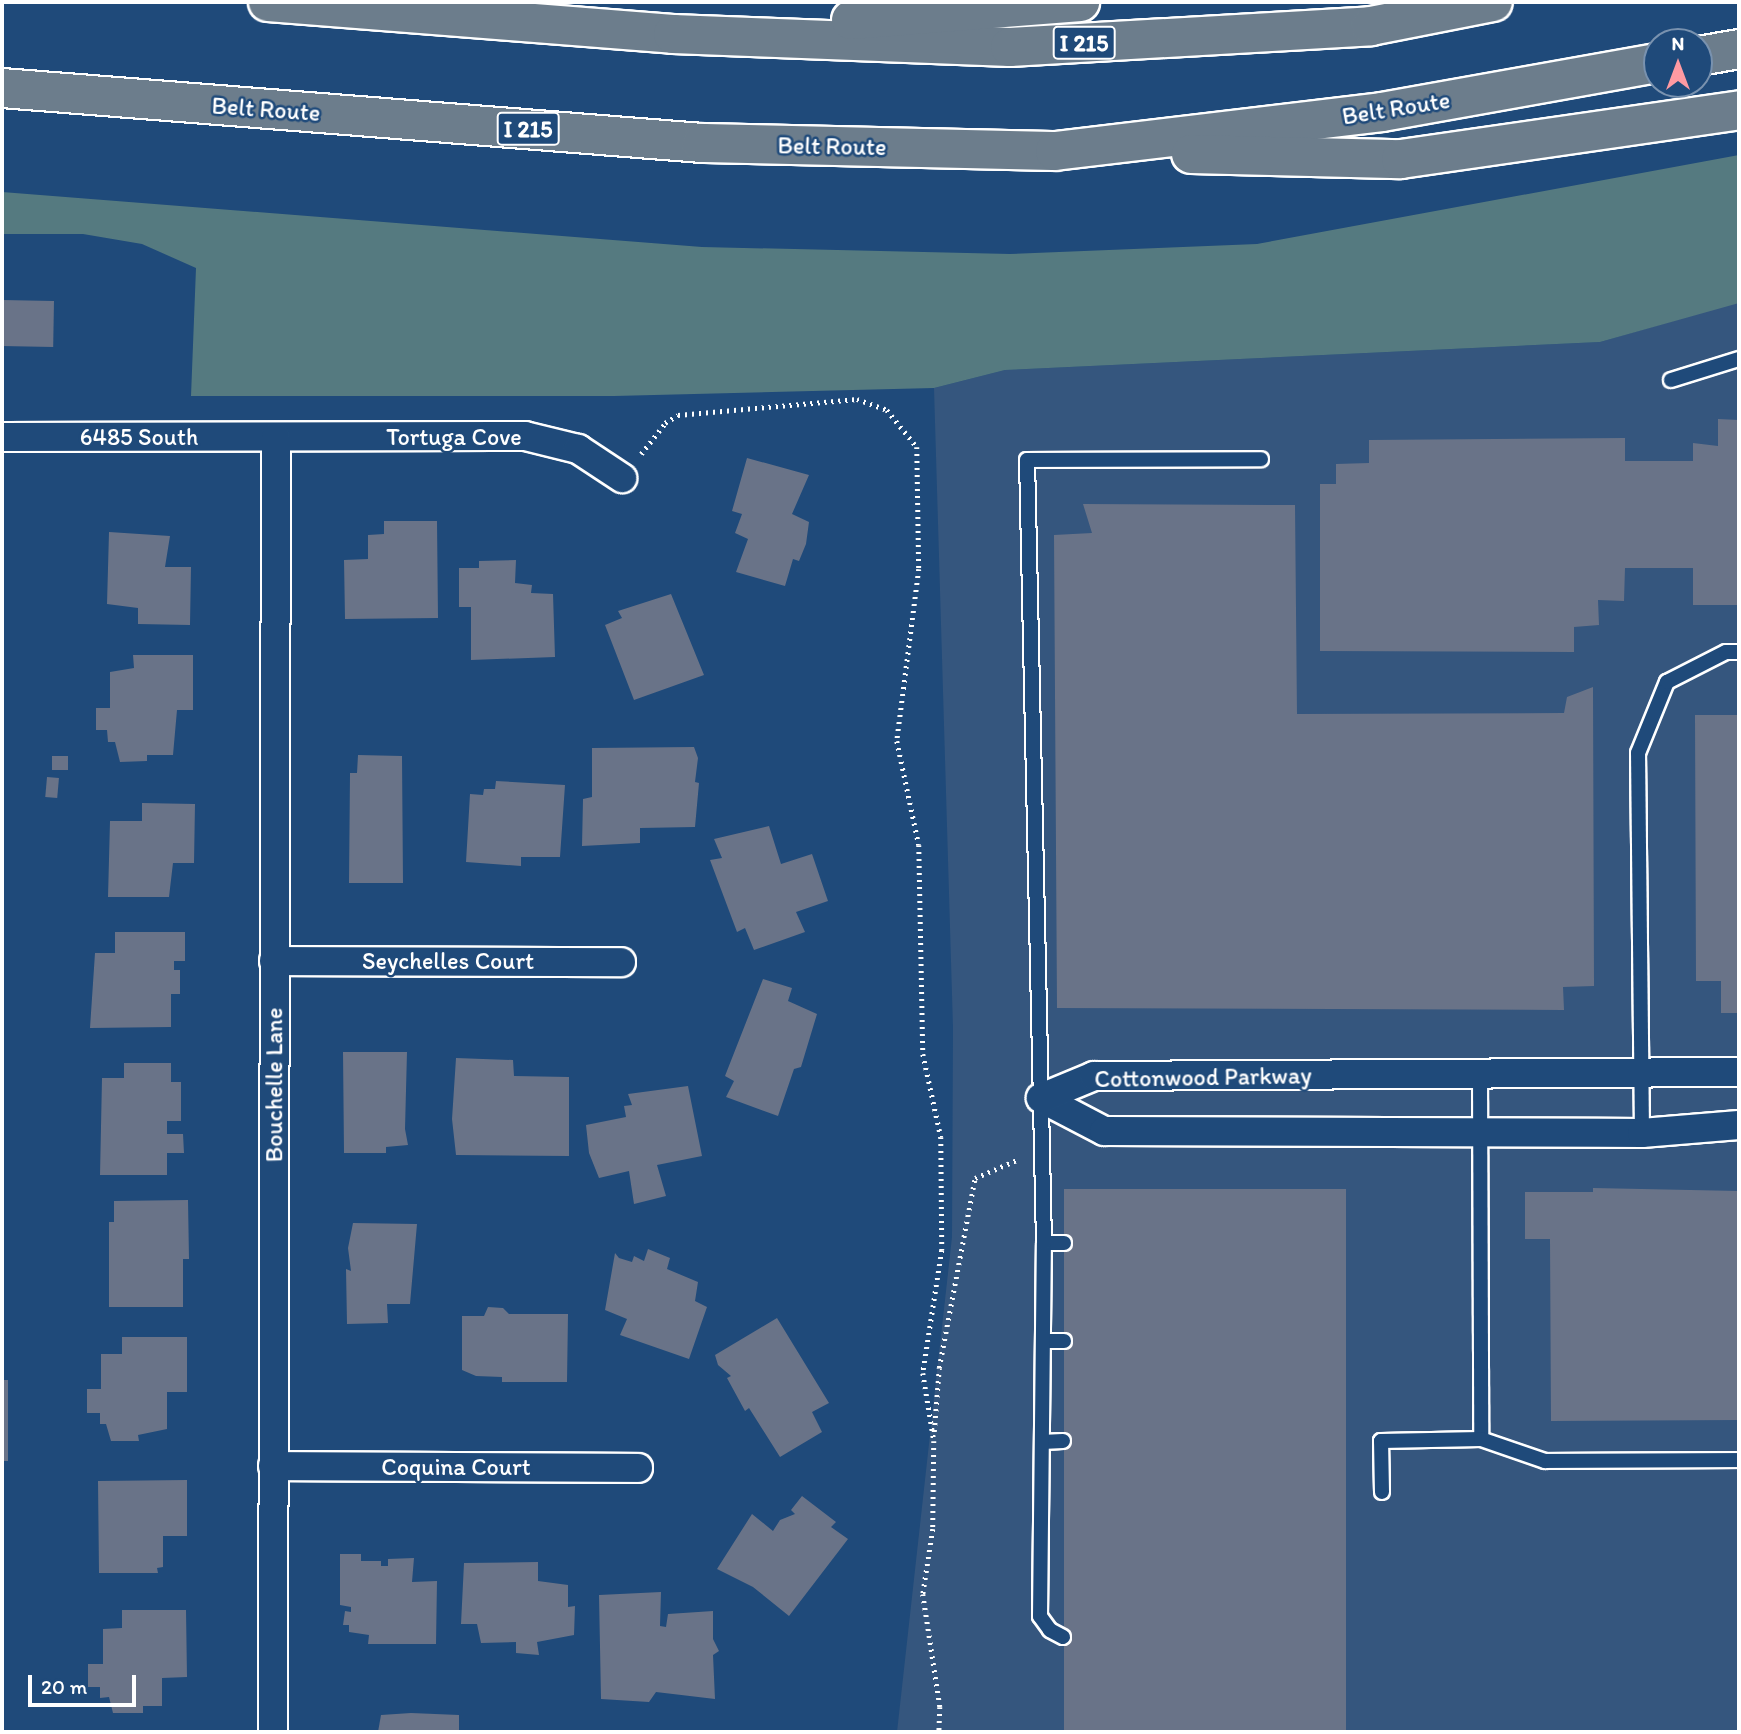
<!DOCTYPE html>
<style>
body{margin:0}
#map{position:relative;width:1741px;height:1734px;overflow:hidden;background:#1f4a7a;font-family:Itim,sans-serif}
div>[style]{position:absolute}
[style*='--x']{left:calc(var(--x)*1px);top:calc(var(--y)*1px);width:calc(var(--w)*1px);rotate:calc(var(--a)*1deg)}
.built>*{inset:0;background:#35567e}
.green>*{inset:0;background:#557a80}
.building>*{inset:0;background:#697388;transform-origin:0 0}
.path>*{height:4.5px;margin-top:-2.25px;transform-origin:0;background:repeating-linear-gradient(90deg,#fff 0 2px,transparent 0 7px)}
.roads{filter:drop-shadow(2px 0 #fff) drop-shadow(-2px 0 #fff) drop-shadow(0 2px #fff) drop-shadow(0 -2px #fff)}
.service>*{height:14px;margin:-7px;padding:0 7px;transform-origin:7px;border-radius:7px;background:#1f4a7a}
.minor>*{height:28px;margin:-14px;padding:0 14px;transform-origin:14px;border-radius:14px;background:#1f4a7a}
.motorway>*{height:38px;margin:-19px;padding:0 19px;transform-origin:19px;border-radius:19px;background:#6c7d8c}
span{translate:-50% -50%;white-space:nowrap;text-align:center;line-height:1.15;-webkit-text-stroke:5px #1f4a7a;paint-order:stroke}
.shield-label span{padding:2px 5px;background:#1f4a7a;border:2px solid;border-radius:5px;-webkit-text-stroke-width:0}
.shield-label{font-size:23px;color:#fff;font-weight:700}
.street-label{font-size:24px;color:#fff}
.frame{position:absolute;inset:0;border:4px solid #fff;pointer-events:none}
.north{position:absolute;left:1643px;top:28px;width:70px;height:70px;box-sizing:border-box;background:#1f4a7a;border:2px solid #7992af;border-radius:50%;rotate:0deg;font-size:19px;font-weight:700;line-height:28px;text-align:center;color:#fff}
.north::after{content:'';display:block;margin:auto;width:24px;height:32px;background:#ff9aa2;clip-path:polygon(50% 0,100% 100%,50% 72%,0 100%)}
.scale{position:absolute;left:28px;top:1675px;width:108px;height:32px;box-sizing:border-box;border:4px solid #fff;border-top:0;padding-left:9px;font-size:21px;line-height:24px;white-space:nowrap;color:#fff;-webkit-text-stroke:5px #1f4a7a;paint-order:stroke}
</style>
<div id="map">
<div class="built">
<i style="clip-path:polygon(1739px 302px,1739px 1732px,897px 1732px,952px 1237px,953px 1028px,934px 388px,1005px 370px,1600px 342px)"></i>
</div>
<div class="green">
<i style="clip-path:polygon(1739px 155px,1739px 303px,1600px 342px,1005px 370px,934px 388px,614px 396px,191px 396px,196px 268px,142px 244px,83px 234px,2px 234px,2px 192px,702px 247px,1010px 254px,1257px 244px)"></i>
</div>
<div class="building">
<i style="left:2px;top:300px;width:52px;height:46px;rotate:1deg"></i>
<i style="clip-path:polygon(1718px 419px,1739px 420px,1739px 605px,1693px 605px,1693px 568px,1625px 568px,1624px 601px,1598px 600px,1599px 625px,1574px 627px,1574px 652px,1320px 651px,1320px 484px,1336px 484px,1336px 464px,1369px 463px,1369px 440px,1625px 438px,1625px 461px,1693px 461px,1693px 443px,1718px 446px)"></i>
<i style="clip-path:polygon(747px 458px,809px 475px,792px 514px,809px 522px,806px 544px,799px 561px,793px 559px,785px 586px,736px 572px,748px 539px,735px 533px,742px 514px,732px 511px)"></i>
<i style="clip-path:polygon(1083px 504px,1295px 505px,1297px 714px,1564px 713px,1567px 697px,1593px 687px,1594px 986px,1563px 987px,1564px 1010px,1057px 1008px,1054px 535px,1092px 533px)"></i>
<i style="clip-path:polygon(384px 521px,437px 521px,438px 618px,345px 619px,344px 560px,368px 559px,368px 535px,384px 534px)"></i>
<i style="clip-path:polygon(109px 532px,170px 536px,165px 567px,191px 567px,190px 625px,138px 624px,138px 608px,107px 604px)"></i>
<i style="clip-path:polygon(516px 560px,515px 583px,532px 585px,531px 593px,553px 594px,555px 657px,471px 660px,471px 607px,459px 607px,459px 568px,479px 568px,479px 561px)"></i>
<i style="clip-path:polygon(671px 594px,704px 675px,634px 700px,605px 625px,622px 618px,618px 611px)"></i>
<i style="clip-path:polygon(133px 655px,193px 655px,193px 710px,177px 710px,173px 755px,147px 755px,147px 761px,120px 762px,115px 742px,108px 742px,107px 730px,96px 730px,96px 708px,110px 708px,110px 672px,134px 668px)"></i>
<i style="clip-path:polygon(1695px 715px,1739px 715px,1739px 1013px,1721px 1013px,1721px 981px,1696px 981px)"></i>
<i style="clip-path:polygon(694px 747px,698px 758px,695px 782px,699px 783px,695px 827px,640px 828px,640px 843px,582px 846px,583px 799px,592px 797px,592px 748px)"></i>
<i style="clip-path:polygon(358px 755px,402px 756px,403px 883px,349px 883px,350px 773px,357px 773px)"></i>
<i style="left:52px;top:756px;width:16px;height:14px"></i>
<i style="left:47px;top:777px;width:12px;height:20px;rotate:5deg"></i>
<i style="clip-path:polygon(496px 781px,565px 785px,560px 857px,521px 857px,521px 866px,466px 862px,470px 794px,483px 795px,484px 789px,495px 789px)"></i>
<i style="clip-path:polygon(142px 803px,195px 804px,194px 863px,173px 863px,169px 897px,108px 897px,110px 821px,142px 821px)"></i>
<i style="clip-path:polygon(769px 826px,781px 864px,812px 854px,828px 901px,796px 912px,805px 932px,754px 950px,745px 928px,737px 932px,710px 860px,722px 858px,714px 839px)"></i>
<i style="clip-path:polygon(115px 932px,185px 932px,185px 961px,174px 961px,174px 970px,180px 970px,180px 994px,171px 994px,171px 1027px,90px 1028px,95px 953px,115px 953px)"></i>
<i style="clip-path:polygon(763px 979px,792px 988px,788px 1001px,817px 1014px,801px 1067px,794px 1069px,778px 1116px,726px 1097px,734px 1081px,725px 1076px)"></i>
<i style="clip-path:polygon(343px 1052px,407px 1052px,405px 1129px,408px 1145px,386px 1147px,386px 1153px,344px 1153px)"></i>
<i style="clip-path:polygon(456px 1058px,513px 1060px,514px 1076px,569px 1077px,569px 1156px,456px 1155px,452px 1119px)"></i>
<i style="clip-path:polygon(124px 1063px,171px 1063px,171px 1082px,181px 1082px,181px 1121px,167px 1121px,167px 1134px,183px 1134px,184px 1153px,167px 1153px,167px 1175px,100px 1175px,102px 1078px,124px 1078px)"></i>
<i style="clip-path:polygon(688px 1086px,702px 1156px,657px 1165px,666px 1196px,634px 1204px,629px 1171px,599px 1178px,589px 1153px,586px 1125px,626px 1117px,624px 1106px,632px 1105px,628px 1094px)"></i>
<i style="clip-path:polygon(1593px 1188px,1739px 1191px,1739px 1420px,1551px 1421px,1550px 1239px,1525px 1239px,1525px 1192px,1593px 1192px)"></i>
<i style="left:1064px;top:1189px;width:282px;height:543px"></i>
<i style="clip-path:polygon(188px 1200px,189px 1259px,183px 1259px,183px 1307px,109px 1307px,109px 1222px,114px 1222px,114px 1201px)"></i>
<i style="clip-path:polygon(353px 1223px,417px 1224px,410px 1304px,387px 1304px,388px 1323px,347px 1324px,346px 1269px,351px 1271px,348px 1248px)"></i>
<i style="clip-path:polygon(648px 1249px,670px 1258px,667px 1269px,698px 1282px,695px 1301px,707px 1307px,689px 1359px,620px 1335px,627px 1319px,605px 1310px,615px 1253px,619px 1258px,632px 1262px,634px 1256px,644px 1261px)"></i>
<i style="clip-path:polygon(488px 1307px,503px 1308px,509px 1314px,568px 1314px,567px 1382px,502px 1382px,502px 1377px,476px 1376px,462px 1370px,462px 1316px,484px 1316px)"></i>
<i style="clip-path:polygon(777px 1318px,829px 1403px,812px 1412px,822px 1432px,780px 1457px,749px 1408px,745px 1411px,727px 1378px,731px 1376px,718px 1365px,715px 1355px)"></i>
<i style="clip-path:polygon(122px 1337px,187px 1337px,187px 1392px,167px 1392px,167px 1429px,138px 1435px,139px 1441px,111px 1441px,106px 1424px,100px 1424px,100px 1413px,87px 1413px,87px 1389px,101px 1389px,101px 1354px,122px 1354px)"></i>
<i style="left:2px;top:1380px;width:6px;height:81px"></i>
<i style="clip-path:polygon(187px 1480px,187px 1536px,163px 1536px,163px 1567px,157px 1568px,158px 1573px,99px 1573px,98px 1481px)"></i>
<i style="clip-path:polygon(802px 1496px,836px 1522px,831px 1527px,848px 1539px,789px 1616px,753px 1587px,717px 1569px,752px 1514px,773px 1531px,780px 1520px,795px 1514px,791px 1510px)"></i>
<i style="clip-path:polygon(340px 1554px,361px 1554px,361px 1561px,381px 1561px,381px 1566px,388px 1566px,388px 1559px,414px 1558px,412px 1582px,437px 1581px,436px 1644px,368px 1644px,369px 1635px,349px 1632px,349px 1625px,343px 1625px,345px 1611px,351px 1612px,351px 1607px,340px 1605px)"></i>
<i style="clip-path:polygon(538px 1562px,538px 1581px,568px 1585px,568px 1607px,575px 1606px,574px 1635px,537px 1642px,539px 1655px,516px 1653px,516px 1642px,481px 1643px,477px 1624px,461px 1624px,464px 1563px)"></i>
<i style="clip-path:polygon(661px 1592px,660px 1626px,666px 1627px,668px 1614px,713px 1611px,713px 1639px,719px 1651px,713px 1655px,715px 1699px,656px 1692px,649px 1702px,601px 1699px,599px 1595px)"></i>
<i style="clip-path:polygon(122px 1610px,186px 1610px,187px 1677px,162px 1678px,162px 1706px,143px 1706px,143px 1713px,113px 1713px,109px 1697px,100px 1698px,100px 1687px,88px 1687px,88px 1664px,103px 1664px,103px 1629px,122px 1628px)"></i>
<i style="clip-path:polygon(411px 1713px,459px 1715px,459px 1732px,378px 1732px,381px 1715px)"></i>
</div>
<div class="path">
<i style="--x:641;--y:454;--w:39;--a:-52"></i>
<i style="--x:665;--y:423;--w:15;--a:-32"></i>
<i style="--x:678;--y:415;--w:180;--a:-5.1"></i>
<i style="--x:857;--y:399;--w:32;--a:20"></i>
<i style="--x:887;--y:410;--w:48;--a:51"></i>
<i style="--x:917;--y:447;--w:122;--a:89.1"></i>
<i style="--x:919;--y:569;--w:173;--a:97.3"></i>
<i style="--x:897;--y:741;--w:106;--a:78.1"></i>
<i style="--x:919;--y:845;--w:209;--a:88.9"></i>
<i style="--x:923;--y:1054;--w:85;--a:77.8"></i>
<i style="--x:941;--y:1137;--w:113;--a:89.5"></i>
<i style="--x:942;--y:1250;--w:124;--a:98.8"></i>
<i style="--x:923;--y:1373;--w:69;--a:80.8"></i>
<i style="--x:934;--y:1441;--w:88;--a:90.7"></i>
<i style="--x:933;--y:1529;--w:66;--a:98.7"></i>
<i style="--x:923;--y:1594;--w:114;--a:81.4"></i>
<i style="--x:940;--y:1707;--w:25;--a:92"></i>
<i style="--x:934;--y:1432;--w:64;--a:-85.5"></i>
<i style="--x:939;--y:1368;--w:193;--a:-79.3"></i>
<i style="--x:975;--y:1178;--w:46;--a:-23.2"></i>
</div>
<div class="roads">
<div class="service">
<i style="--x:1671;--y:380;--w:71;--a:-17.2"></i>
<i style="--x:1480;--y:1073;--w:366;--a:89.8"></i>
<i style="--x:1642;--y:1133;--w:380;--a:-90.6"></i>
<i style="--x:1638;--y:753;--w:77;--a:-67.8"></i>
<i style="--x:1667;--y:682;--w:66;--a:-27"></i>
<i style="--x:1726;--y:652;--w:13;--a:0"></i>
<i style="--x:1044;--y:1243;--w:20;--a:0"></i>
<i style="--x:1043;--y:1341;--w:21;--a:0"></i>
<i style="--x:1042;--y:1442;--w:21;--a:-3"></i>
<i style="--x:1382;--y:1492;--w:51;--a:-91.1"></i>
<i style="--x:1381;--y:1441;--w:100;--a:-1.1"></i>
<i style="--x:1481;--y:1439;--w:68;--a:19"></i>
<i style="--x:1545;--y:1461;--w:194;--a:-0.3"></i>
<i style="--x:1063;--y:1637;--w:15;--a:-152"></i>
<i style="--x:1050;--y:1630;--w:17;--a:-126"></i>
<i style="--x:1040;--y:1616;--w:373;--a:-89.4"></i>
<i style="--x:1044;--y:1243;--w:783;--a:-91.24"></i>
<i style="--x:1027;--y:460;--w:234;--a:-0.2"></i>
</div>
<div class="minor">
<i style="--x:2;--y:437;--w:523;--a:-0.11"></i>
<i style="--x:525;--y:436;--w:55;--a:13.8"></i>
<i style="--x:578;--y:449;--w:53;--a:33.4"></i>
<i style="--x:274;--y:961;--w:347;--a:0.2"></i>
<i style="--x:1041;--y:1098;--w:71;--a:27.6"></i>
<i style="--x:1104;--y:1131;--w:538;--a:0.21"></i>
<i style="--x:1642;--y:1133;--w:97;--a:-4.7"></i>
<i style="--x:1041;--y:1098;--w:57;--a:-22.5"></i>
<i style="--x:1094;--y:1076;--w:645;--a:-0.36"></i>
<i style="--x:273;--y:1466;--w:365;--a:0.3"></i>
<i style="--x:273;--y:1732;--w:1295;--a:-89.87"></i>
</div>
<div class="motorway">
<i style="--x:268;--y:2;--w:406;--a:4.5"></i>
<i style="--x:673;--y:34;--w:337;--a:2.2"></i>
<i style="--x:1010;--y:47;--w:362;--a:-3.3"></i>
<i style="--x:1371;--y:26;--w:124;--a:-11.1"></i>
<i style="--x:851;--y:20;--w:230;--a:-4.5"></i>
<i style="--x:1699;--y:56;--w:41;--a:-9.9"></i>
<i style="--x:2;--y:88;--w:702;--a:4.49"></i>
<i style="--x:702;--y:143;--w:353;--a:1.3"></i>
<i style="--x:1055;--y:151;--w:329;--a:-6.8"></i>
<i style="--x:1382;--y:112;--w:279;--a:-10.1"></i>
<i style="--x:1191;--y:154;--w:210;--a:1.4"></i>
<i style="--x:1401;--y:159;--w:342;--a:-8.2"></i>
</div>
</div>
<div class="shield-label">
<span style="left:1084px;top:43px">I 215</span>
<span style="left:528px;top:129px">I 215</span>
</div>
<div class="street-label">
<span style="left:1396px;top:108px;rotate:-9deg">Belt Route</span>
<span style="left:266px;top:109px;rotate:4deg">Belt Route</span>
<span style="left:832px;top:146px;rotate:1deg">Belt Route</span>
<span style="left:139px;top:437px">6485 South</span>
<span style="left:454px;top:437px">Tortuga Cove</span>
<span style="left:448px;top:961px">Seychelles Court</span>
<span style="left:1203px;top:1077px;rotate:-1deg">Cottonwood Parkway</span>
<span style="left:274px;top:1085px;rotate:-90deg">Bouchelle Lane</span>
<span style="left:456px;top:1467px">Coquina Court</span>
</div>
<div class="frame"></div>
<div class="north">N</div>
<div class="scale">20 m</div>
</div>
